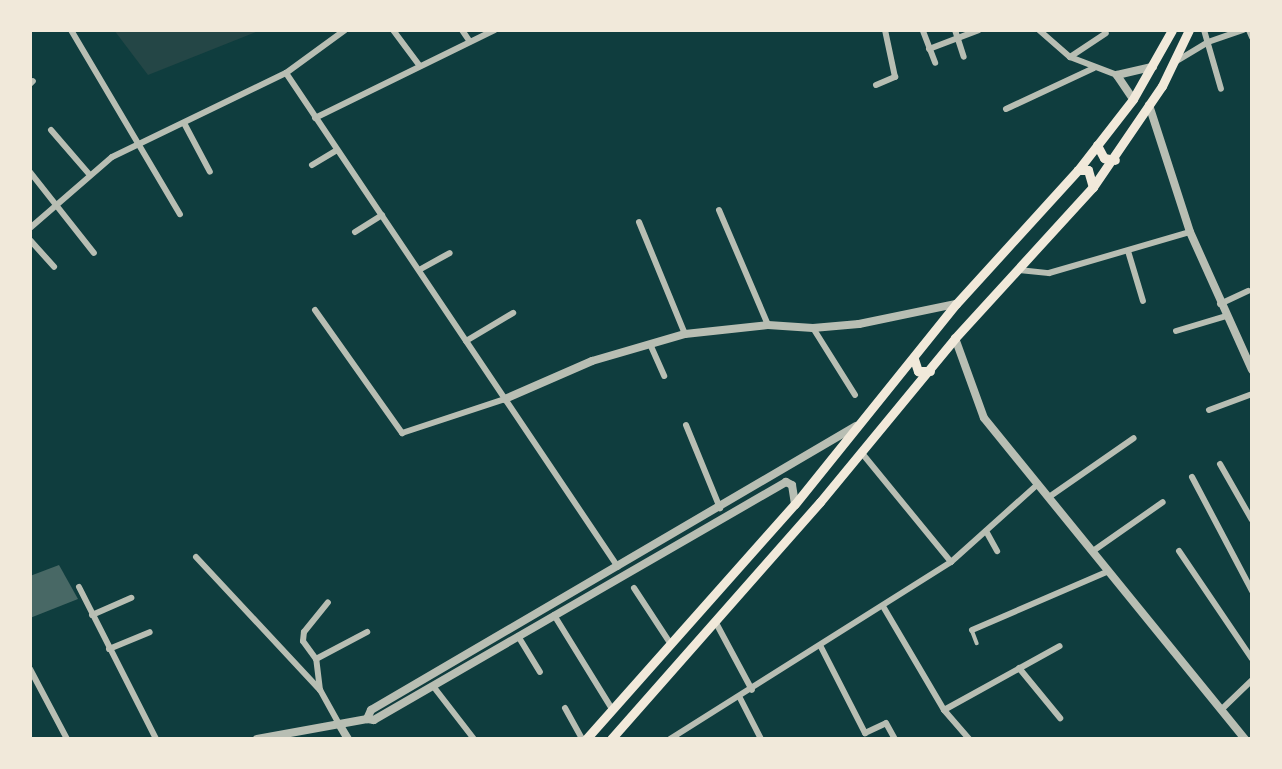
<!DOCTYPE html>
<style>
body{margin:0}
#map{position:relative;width:1282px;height:769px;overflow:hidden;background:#0f3d3e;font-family:Signika,sans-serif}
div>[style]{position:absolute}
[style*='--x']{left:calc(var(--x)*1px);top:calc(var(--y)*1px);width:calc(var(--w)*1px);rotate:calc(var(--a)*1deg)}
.green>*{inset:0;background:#244646}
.building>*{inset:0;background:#486865}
.service>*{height:3.5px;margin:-1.75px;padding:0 1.75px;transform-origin:1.75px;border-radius:1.75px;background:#b8beb3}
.minor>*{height:6px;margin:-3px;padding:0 3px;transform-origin:3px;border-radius:3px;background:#b8beb3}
.tertiary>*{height:8px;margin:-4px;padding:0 4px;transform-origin:4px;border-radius:4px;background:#b8beb3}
.secondary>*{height:9px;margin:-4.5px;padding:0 4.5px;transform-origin:4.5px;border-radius:4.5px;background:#f1e9da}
span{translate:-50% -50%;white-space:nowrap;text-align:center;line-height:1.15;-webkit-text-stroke:6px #f1e9da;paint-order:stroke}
.frame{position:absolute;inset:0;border:32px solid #f1e9da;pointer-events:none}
</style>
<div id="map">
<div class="green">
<i style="clip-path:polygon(114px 30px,261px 30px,148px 75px)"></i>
</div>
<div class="building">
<i style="clip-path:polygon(59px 565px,78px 599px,30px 618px,30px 576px)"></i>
</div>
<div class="service">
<i style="--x:972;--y:630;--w:14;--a:69"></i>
</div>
<div class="minor">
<i style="--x:71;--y:30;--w:214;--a:59.4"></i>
<i style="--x:393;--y:30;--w:44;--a:53.4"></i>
<i style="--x:462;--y:30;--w:14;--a:56"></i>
<i style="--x:955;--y:30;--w:28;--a:72"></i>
<i style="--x:1039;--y:30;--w:41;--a:41.1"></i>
<i style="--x:1070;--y:57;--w:50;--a:21"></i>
<i style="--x:1204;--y:30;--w:61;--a:73.9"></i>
<i style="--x:1249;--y:30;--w:8;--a:67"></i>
<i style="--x:923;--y:31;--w:34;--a:69"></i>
<i style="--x:929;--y:49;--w:53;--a:-20.8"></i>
<i style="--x:1070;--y:57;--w:43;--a:-33.7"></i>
<i style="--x:1175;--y:62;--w:39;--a:-31"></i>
<i style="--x:1208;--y:42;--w:37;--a:-19"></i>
<i style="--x:286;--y:73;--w:73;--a:-36.1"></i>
<i style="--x:30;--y:84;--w:4;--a:-45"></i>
<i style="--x:876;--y:85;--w:21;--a:-23"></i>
<i style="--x:895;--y:77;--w:48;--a:-102"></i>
<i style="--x:1006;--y:109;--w:97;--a:-25"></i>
<i style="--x:315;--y:118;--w:200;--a:-26.1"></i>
<i style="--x:184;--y:123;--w:55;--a:62"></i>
<i style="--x:51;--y:130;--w:58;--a:49.2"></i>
<i style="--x:312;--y:165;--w:29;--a:-31"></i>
<i style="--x:30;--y:172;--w:103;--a:51.7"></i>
<i style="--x:719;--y:210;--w:125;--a:66.9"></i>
<i style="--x:639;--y:222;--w:121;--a:67.7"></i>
<i style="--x:30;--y:228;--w:108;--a:-40.9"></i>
<i style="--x:112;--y:157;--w:193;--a:-25.8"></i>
<i style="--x:286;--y:73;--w:595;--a:56.1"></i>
<i style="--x:355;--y:232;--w:32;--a:-32"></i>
<i style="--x:30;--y:240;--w:36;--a:48"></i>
<i style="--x:1128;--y:251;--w:52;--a:73.3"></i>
<i style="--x:419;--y:270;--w:35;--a:-29"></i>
<i style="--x:1019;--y:270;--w:30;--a:6"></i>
<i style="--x:1049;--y:273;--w:147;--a:-16.2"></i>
<i style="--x:1220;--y:304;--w:31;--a:-25"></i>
<i style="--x:315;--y:310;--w:151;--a:54.7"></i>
<i style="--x:402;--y:433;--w:108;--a:-18.3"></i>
<i style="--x:813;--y:328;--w:79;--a:57.9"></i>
<i style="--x:1176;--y:331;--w:52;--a:-16.7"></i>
<i style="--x:466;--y:341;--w:55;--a:-30.8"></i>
<i style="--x:650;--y:344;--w:35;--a:66"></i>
<i style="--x:1209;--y:410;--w:46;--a:-20.4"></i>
<i style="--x:686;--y:425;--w:90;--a:67.7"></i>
<i style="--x:861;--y:452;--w:142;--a:50.7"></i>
<i style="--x:1220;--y:464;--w:64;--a:60.3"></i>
<i style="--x:1192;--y:477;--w:129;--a:62.2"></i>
<i style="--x:1049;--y:497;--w:103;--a:-34.8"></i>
<i style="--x:986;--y:531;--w:23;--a:61"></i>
<i style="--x:1093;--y:551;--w:85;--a:-35"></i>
<i style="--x:1179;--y:551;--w:130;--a:55.9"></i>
<i style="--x:196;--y:557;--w:182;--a:47"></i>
<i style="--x:79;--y:587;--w:170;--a:63.1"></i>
<i style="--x:634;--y:588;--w:66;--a:56.8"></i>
<i style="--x:884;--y:608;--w:118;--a:59.5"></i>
<i style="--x:944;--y:710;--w:38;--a:49"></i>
<i style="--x:92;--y:615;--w:43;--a:-23.6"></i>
<i style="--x:554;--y:615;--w:110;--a:58.3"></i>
<i style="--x:715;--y:621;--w:78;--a:61.8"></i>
<i style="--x:972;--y:630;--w:149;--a:-23.3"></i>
<i style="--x:518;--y:636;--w:42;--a:58.6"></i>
<i style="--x:821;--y:647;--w:97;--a:62.9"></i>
<i style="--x:865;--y:733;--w:23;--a:-25"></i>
<i style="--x:886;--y:723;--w:18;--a:61"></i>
<i style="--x:109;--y:649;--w:44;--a:-22.5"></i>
<i style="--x:316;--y:659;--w:22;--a:-126"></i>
<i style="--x:303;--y:641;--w:9;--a:-84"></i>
<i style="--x:304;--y:632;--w:38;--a:-51"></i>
<i style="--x:1019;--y:668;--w:65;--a:50.6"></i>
<i style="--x:30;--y:669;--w:79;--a:62.1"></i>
<i style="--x:433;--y:686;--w:67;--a:52.3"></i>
<i style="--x:740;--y:698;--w:46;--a:62.9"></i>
<i style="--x:565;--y:708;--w:35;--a:61"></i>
<i style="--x:1222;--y:709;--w:42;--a:-44"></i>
<i style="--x:944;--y:710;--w:132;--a:-28.9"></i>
<i style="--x:339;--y:724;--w:39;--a:-119"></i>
<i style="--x:320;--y:690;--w:31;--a:-97"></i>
<i style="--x:316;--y:659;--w:58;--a:-27.9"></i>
<i style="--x:670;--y:739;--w:332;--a:-32.2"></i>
<i style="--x:951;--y:562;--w:117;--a:-41.9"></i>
</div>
<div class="tertiary">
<i style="--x:1133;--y:99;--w:29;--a:-124"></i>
<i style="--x:1117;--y:75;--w:37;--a:-13"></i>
<i style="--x:1149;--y:105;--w:133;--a:72.1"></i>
<i style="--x:1190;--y:232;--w:151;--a:65.8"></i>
<i style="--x:955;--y:338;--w:85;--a:70.1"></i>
<i style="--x:984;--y:418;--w:414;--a:50.9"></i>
<i style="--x:505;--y:399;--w:95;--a:-23.6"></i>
<i style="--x:592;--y:361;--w:97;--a:-16.2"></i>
<i style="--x:685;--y:334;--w:83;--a:-6.2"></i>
<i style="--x:768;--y:325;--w:45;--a:3.8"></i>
<i style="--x:813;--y:328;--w:46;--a:-5"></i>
<i style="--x:859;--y:324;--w:99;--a:-11.7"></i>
<i style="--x:795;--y:504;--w:19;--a:-99"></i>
<i style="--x:792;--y:485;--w:7;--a:-153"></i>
<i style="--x:786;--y:482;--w:476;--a:150"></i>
<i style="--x:374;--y:720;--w:7;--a:-172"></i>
<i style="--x:367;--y:719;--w:10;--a:-66"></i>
<i style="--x:371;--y:710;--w:562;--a:-30.35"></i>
<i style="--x:339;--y:724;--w:17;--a:59"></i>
<i style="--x:257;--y:739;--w:112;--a:-10.3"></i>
</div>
<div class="secondary">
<i style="--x:1097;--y:145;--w:15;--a:62"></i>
<i style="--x:1104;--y:158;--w:11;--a:10"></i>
<i style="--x:1078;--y:170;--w:10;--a:0"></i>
<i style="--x:1088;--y:170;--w:18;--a:74"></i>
<i style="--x:914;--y:359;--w:13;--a:72"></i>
<i style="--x:918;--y:371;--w:12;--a:0"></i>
<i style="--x:586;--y:739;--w:314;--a:-48.4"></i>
<i style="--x:795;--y:504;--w:257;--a:-51.2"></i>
<i style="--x:956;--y:304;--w:181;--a:-47.7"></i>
<i style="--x:1078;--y:170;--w:90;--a:-52.2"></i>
<i style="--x:1133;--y:99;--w:79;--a:-60.5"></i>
<i style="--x:611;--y:739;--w:316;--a:-48.6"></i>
<i style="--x:820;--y:502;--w:212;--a:-50.5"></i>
<i style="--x:955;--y:338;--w:205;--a:-47.6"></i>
<i style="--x:1093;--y:187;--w:122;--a:-55.7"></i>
<i style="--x:1162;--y:86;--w:62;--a:-64.3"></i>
</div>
<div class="frame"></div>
</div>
